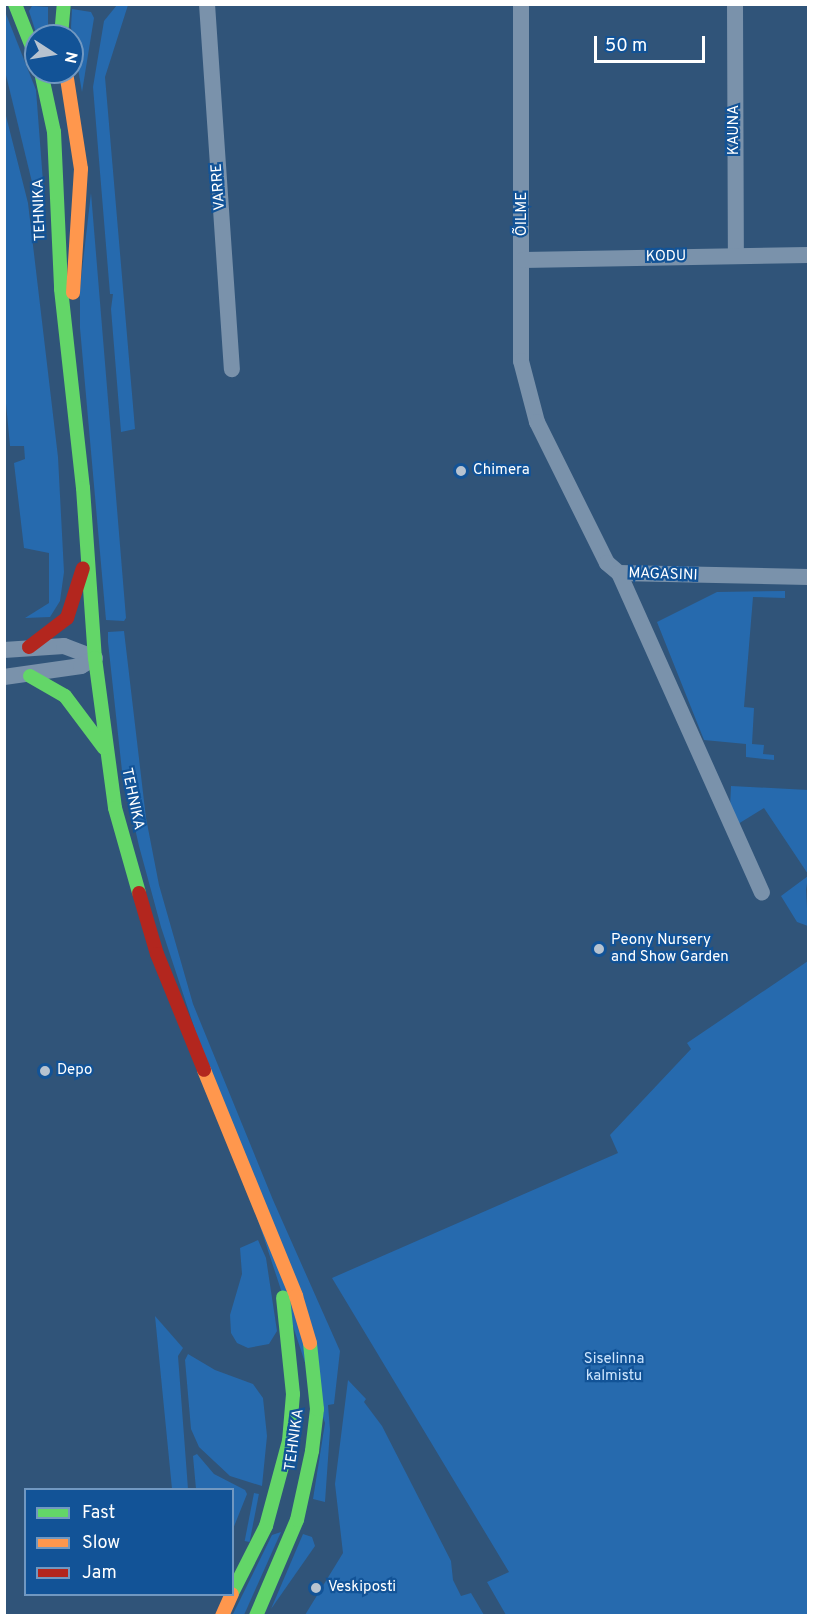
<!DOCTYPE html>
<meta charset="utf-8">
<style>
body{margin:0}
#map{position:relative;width:813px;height:1620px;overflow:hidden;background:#305479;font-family:Overpass,sans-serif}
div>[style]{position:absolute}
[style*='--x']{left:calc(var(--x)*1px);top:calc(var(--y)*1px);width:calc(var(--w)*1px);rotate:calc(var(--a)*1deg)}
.green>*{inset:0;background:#266aae;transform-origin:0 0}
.street>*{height:16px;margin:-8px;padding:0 8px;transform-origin:8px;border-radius:8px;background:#7a92ab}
.fast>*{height:14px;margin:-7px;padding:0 7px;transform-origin:7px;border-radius:7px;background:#63d668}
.slow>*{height:14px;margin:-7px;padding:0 7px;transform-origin:7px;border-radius:7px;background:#ff974d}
.jam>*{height:14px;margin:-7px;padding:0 7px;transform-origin:7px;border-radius:7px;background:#b3261e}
.dots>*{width:16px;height:16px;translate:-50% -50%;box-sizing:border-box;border:3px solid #125397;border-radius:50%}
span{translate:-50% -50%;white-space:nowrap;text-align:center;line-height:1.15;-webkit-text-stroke:4.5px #125397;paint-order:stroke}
.street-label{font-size:15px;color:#fff}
.poi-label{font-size:15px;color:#fff}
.left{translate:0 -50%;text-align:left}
.park-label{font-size:15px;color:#cbe4fd}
.frame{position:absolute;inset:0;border:6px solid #fff;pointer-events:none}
.legend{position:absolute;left:24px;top:1488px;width:210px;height:108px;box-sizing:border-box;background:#125397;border:2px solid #7198c1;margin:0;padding:8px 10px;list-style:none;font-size:18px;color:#fff}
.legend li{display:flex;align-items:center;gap:12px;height:30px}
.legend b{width:30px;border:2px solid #7198c1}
.north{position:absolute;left:24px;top:24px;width:60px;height:60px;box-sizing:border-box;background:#125397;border:2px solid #7198c1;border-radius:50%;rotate:102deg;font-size:16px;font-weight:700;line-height:24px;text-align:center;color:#fff}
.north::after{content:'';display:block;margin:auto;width:21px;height:27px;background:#b7c3d0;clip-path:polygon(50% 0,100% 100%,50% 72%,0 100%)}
.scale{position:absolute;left:594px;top:36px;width:111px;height:27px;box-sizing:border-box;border:3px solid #fff;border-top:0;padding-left:8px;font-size:18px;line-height:21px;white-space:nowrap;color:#fff;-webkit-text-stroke:4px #125397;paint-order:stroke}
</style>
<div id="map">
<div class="green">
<i style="clip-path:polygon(117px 5px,128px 5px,105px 77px,135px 429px,121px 432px,111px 309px,113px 294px,110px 294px,93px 87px,104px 21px)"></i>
<i style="clip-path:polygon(32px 6px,48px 7px,48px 36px,37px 36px,29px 11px)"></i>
<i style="clip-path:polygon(4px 9px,36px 90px,44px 195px,44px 209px,39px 211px,5px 71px)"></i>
<i style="clip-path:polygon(72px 9px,91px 12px,94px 18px,82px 92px,71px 27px)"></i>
<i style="clip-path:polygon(4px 108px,28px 203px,58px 457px,64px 572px,60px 601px,50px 617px,25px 618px,49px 603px,49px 553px,24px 548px,14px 463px,25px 459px,24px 446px,10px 446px,5px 393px)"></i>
<i style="clip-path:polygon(91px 193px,126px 618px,124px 621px,106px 620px,80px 328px,80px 288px)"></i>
<i style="clip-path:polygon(785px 591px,785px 598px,753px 597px,744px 707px,754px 708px,752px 744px,764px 745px,763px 754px,774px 755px,774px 760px,746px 757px,746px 744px,704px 740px,657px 622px,717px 592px)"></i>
<i style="clip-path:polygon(124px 631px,146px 818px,159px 885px,193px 1004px,273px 1200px,340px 1351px,334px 1404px,328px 1405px,330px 1430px,325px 1502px,313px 1499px,325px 1423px,161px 927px,139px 846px,122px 771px,108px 642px,108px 632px)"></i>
<i style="clip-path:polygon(731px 786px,808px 790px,808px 874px,764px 808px,738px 824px,730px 808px)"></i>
<i style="clip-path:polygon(808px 876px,806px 890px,808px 926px,797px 922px,781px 896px)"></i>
<i style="clip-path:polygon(808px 961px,808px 1615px,506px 1615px,487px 1582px,509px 1572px,332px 1278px,618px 1153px,610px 1135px,691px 1049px,687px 1043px)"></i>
<i style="clip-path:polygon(258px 1240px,266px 1258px,277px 1331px,269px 1344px,248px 1348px,237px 1343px,231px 1333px,230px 1315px,242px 1274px,240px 1248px)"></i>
<i style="clip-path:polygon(155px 1316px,183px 1348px,178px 1356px,188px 1489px,172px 1489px)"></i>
<i style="clip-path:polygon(188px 1354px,215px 1370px,253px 1384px,263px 1398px,267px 1436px,262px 1486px,230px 1476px,199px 1447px,191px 1429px,185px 1360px)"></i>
<i style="clip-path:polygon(348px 1380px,366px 1399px,364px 1402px,382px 1426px,451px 1561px,453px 1580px,461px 1596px,471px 1593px,484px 1615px,305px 1615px,343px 1553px,335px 1484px)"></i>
<i style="clip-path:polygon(197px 1454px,214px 1474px,245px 1490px,247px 1494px,233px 1529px,232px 1490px,196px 1489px,193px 1456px)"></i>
<i style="left:254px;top:1493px;width:5px;height:49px;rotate:11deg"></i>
<i style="clip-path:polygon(281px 1532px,244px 1615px,232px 1616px,272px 1535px)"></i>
<i style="clip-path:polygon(303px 1534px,312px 1537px,315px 1546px,271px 1609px)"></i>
</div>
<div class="street">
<i style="--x:207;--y:4;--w:366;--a:86.1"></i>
<i style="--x:521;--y:4;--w:357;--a:90"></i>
<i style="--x:521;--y:361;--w:63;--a:75.3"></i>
<i style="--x:537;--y:422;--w:157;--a:63.6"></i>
<i style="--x:607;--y:563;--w:16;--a:40"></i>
<i style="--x:619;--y:573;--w:189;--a:1.2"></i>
<i style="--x:735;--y:4;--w:251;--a:89.8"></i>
<i style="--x:523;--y:260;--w:285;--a:-1"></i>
<i style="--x:619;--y:573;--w:350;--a:65.9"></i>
<i style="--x:4;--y:650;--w:60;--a:-3.8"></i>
<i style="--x:64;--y:646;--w:33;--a:21"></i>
<i style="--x:4;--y:677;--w:78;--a:-8.1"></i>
<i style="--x:81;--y:666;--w:16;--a:-30"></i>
</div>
<div class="fast">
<i style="--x:15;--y:4;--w:57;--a:68.4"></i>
<i style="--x:61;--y:36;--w:32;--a:-85"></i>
<i style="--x:41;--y:72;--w:61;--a:77.8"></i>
<i style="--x:54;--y:132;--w:157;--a:87.4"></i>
<i style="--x:61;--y:289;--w:200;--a:83.7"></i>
<i style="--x:83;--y:488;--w:170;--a:86"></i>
<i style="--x:95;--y:658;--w:151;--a:82.4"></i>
<i style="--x:115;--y:808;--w:88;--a:74.2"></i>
<i style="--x:30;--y:676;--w:40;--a:29.7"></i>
<i style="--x:65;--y:696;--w:65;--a:53.1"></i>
<i style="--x:232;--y:1593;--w:75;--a:-63.1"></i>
<i style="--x:266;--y:1526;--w:88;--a:-74.9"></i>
<i style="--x:289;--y:1441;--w:47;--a:-85.1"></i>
<i style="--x:293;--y:1394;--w:97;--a:-95.9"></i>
<i style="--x:256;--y:1616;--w:104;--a:-66.9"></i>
<i style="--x:297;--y:1520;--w:71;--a:-77.7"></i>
<i style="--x:312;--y:1451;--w:42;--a:-83.2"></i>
<i style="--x:317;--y:1409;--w:66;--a:-96.1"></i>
</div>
<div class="slow">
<i style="--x:66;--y:72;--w:98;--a:81.2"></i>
<i style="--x:81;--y:169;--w:124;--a:93.7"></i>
<i style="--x:204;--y:1070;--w:244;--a:67.8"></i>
<i style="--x:296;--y:1296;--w:49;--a:73.4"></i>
<i style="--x:222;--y:1616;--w:24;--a:-66"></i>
</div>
<div class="jam">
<i style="--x:29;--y:647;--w:48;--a:-37.3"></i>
<i style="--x:67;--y:618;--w:52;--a:-72.3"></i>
<i style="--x:139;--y:893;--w:64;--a:73.6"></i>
<i style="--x:157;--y:954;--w:125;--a:67.9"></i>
</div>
<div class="dots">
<i style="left:461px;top:471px;background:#b7c3d0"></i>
<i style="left:599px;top:949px;background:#b7c3d0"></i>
<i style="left:45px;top:1071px;background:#b7c3d0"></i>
<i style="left:316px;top:1588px;background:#b7c3d0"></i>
</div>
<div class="street-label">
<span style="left:735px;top:130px;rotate:-90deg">KAUNA</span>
<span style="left:219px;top:187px;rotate:-94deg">VARRE</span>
<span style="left:40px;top:210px;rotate:-92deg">TEHNIKA</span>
<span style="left:523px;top:214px;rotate:-90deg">ÕILME</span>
<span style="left:666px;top:257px;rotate:-1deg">KODU</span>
<span style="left:663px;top:575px;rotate:2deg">MAGASINI</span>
<span style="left:132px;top:799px;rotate:78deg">TEHNIKA</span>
<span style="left:295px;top:1440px;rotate:-82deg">TEHNIKA</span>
</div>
<div class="poi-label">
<span class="left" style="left:473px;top:471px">Chimera</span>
<span class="left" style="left:611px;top:949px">Peony Nursery<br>and Show Garden</span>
<span class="left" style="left:57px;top:1071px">Depo</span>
<span class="left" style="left:328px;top:1588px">Veskiposti</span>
</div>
<div class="park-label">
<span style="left:614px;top:1368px">Siselinna<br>kalmistu</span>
</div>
<div class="frame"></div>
<ul class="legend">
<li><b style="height:8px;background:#63d668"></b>Fast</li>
<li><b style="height:8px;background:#ff974d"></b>Slow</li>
<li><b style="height:8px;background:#b3261e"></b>Jam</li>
</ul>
<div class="north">N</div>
<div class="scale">50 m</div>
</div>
